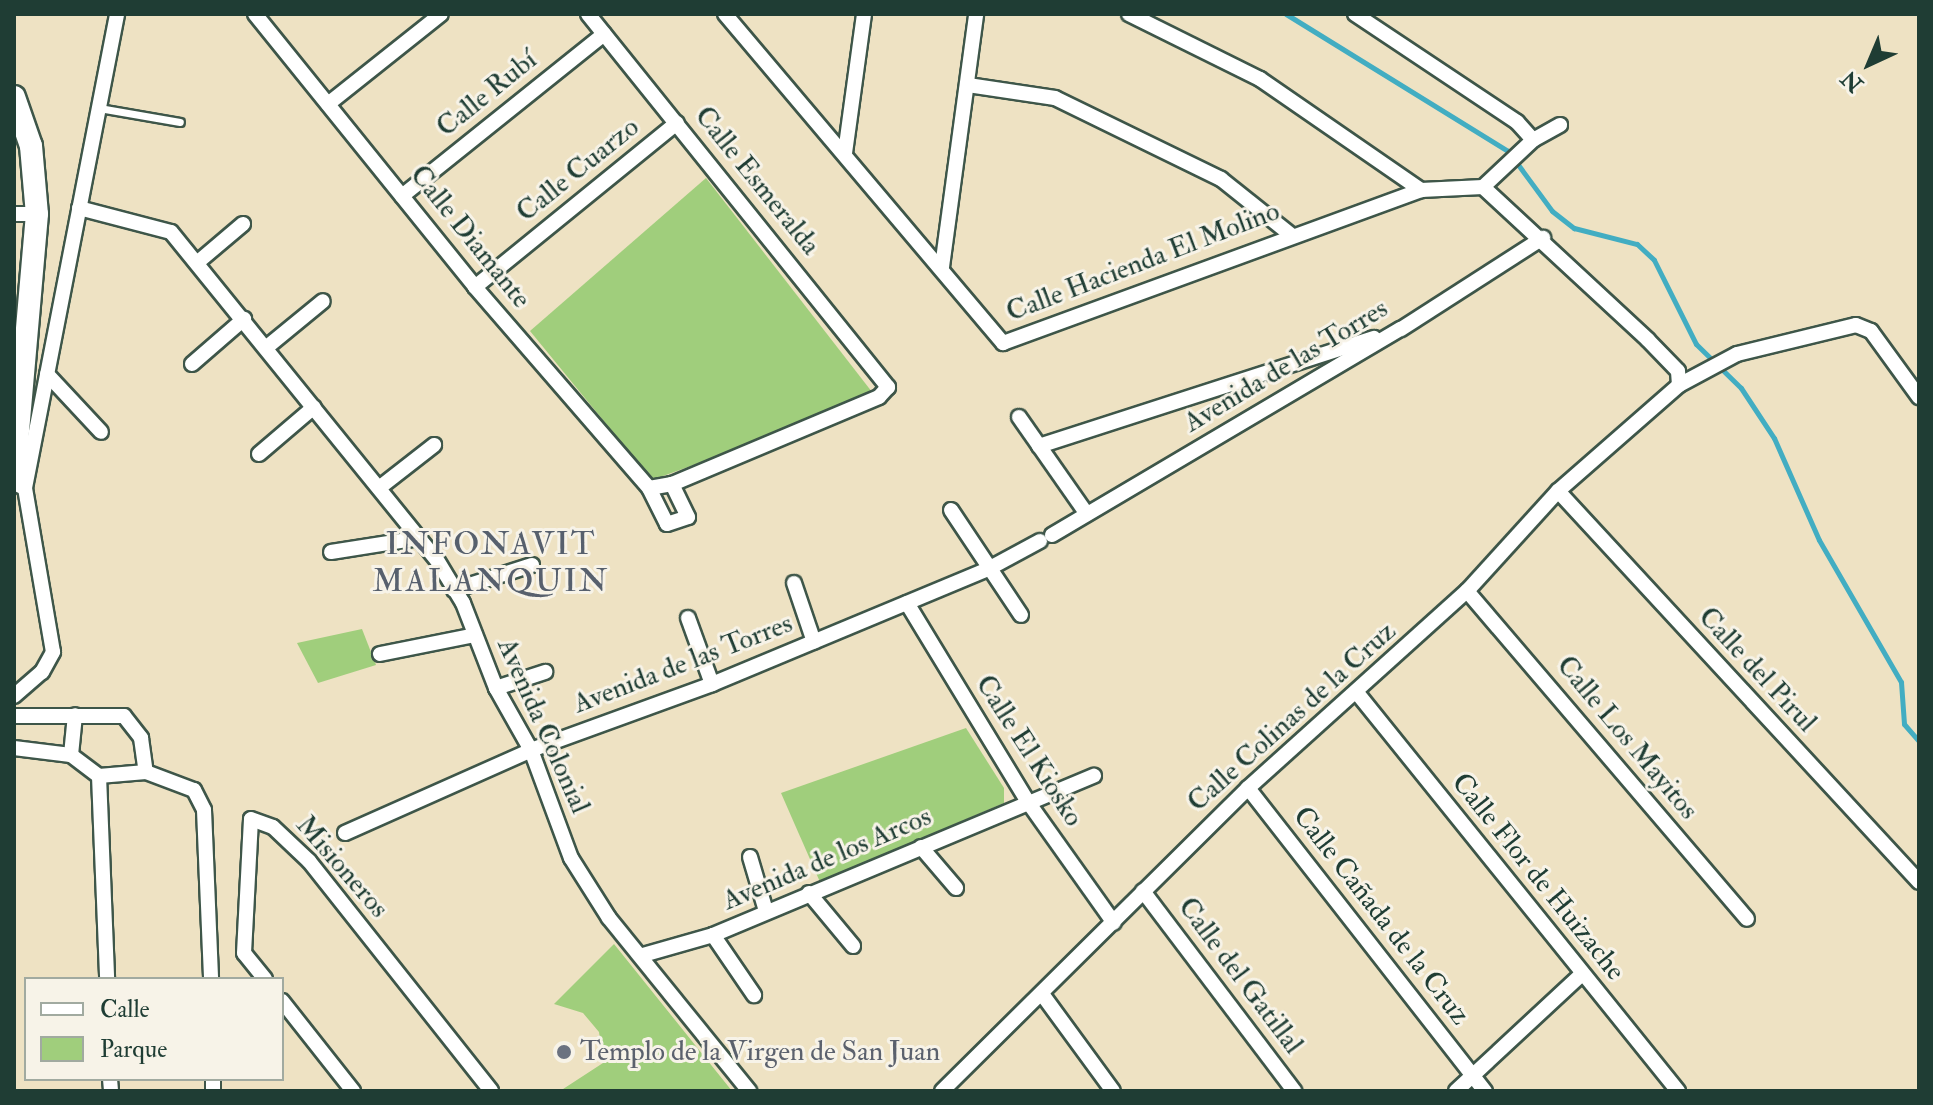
<!DOCTYPE html>
<meta charset="utf-8">
<style>
body{margin:0}
#map{position:relative;width:1933px;height:1105px;overflow:hidden;background:#eee2c3;font-family:"IM FELL Double Pica",serif}
div>[style]{position:absolute}
[style*='--x']{left:calc(var(--x)*1px);top:calc(var(--y)*1px);width:calc(var(--w)*1px);rotate:calc(var(--a)*1deg)}
.green>*{inset:0;background:#a0ce7c}
.stream>*{height:5px;margin:-2.5px;padding:0 2.5px;transform-origin:2.5px;border-radius:2.5px;background:#42adc2}
.roads{filter:drop-shadow(2px 0 #3e5649) drop-shadow(-2px 0 #3e5649) drop-shadow(0 2px #3e5649) drop-shadow(0 -2px #3e5649)}
.lane>*{height:7px;margin:-3.5px;padding:0 3.5px;transform-origin:3.5px;border-radius:3.5px;background:#fff}
.street>*{height:14px;margin:-7px;padding:0 7px;transform-origin:7px;border-radius:7px;background:#fff}
.primary>*{height:22px;margin:-11px;padding:0 11px;transform-origin:11px;border-radius:11px;background:#fff}
.dots>*{width:22px;height:22px;translate:-50% -50%;box-sizing:border-box;border:4px solid #f7f3e8;border-radius:50%}
span{translate:-50% -50%;white-space:nowrap;text-align:center;line-height:1.15;-webkit-text-stroke:6px #f7f3e8;paint-order:stroke}
.street-label{font-size:28px;color:#1f3d34}
.worship-label{font-size:28px;color:#5b616d}
.left{translate:0 -50%;text-align:left}
.quarter-label{font-size:32px;color:#57606d;letter-spacing:2px}
.frame{position:absolute;inset:0;border:16px solid #1f3d34;pointer-events:none}
.legend{position:absolute;left:24px;top:977px;width:260px;height:104px;box-sizing:border-box;background:#f7f3e8;border:2px solid #a1aaa0;margin:0;padding:10px 14px;list-style:none;font-size:24px;color:#1f3d34}
.legend li{display:flex;align-items:center;gap:16px;height:40px}
.legend b{width:40px;border:2px solid #a1aaa0}
.north{position:absolute;left:1829px;top:24px;width:80px;height:80px;-webkit-text-stroke:6px #f7f3e8;paint-order:stroke;rotate:224deg;font-size:22px;font-weight:700;line-height:32px;text-align:center;color:#1f3d34}
.north::after{content:'';display:block;margin:auto;width:28px;height:36px;background:#1f3d34;clip-path:polygon(50% 0,100% 100%,50% 72%,0 100%)}
</style>
<div id="map">
<div class="green">
<i style="clip-path:polygon(706px 178px,872px 392px,774px 436px,652px 480px,530px 331px)"></i>
<i style="clip-path:polygon(362px 629px,376px 665px,318px 683px,297px 643px)"></i>
<i style="clip-path:polygon(966px 728px,1004px 788px,1004px 803px,820px 882px,781px 793px)"></i>
<i style="clip-path:polygon(614px 944px,732px 1091px,560px 1091px,603px 1063px,599px 1032px,583px 1013px,554px 1004px)"></i>
</div>
<div class="stream">
<i style="--x:1286;--y:14;--w:261;--a:31.7"></i>
<i style="--x:1508;--y:151;--w:74;--a:53.7"></i>
<i style="--x:1552;--y:211;--w:28;--a:38"></i>
<i style="--x:1574;--y:228;--w:65;--a:14.3"></i>
<i style="--x:1637;--y:244;--w:23;--a:43"></i>
<i style="--x:1654;--y:260;--w:94;--a:63.4"></i>
<i style="--x:1696;--y:344;--w:63;--a:44.4"></i>
<i style="--x:1741;--y:388;--w:60;--a:56.6"></i>
<i style="--x:1774;--y:438;--w:111;--a:66.2"></i>
<i style="--x:1819;--y:540;--w:164;--a:60"></i>
<i style="--x:1901;--y:682;--w:42;--a:85.9"></i>
<i style="--x:1904;--y:724;--w:23;--a:49"></i>
</div>
<div class="roads">
<div class="lane">
<i style="--x:99;--y:108;--w:82;--a:9.8"></i>
</div>
<div class="street">
<i style="--x:255;--y:14;--w:351;--a:51.1"></i>
<i style="--x:475;--y:287;--w:266;--a:49.1"></i>
<i style="--x:649;--y:488;--w:40;--a:63.4"></i>
<i style="--x:667;--y:524;--w:22;--a:-18"></i>
<i style="--x:688;--y:517;--w:37;--a:-116"></i>
<i style="--x:588;--y:14;--w:479;--a:51.2"></i>
<i style="--x:888;--y:387;--w:13;--a:132"></i>
<i style="--x:879;--y:397;--w:225;--a:157.2"></i>
<i style="--x:672;--y:484;--w:23;--a:170"></i>
<i style="--x:725;--y:14;--w:431;--a:49.8"></i>
<i style="--x:1003;--y:343;--w:445;--a:-20.1"></i>
<i style="--x:1421;--y:190;--w:62;--a:-2.8"></i>
<i style="--x:1483;--y:187;--w:69;--a:-43.2"></i>
<i style="--x:1533;--y:140;--w:31;--a:-29"></i>
<i style="--x:1129;--y:14;--w:146;--a:26.4"></i>
<i style="--x:1260;--y:79;--w:196;--a:34.6"></i>
<i style="--x:1355;--y:14;--w:195;--a:33.7"></i>
<i style="--x:1517;--y:122;--w:24;--a:48"></i>
<i style="--x:968;--y:85;--w:88;--a:8.5"></i>
<i style="--x:1055;--y:98;--w:185;--a:26"></i>
<i style="--x:1221;--y:179;--w:88;--a:38.6"></i>
<i style="--x:328;--y:104;--w:144;--a:-38.5"></i>
<i style="--x:845;--y:153;--w:140;--a:-82.2"></i>
<i style="--x:1483;--y:187;--w:225;--a:42.8"></i>
<i style="--x:1648;--y:340;--w:43;--a:45.9"></i>
<i style="--x:1678;--y:371;--w:14;--a:86"></i>
<i style="--x:402;--y:196;--w:259;--a:-38.7"></i>
<i style="--x:79;--y:208;--w:95;--a:14.6"></i>
<i style="--x:171;--y:232;--w:422;--a:51"></i>
<i style="--x:437;--y:560;--w:50;--a:58.8"></i>
<i style="--x:463;--y:603;--w:91;--a:68.8"></i>
<i style="--x:496;--y:688;--w:71;--a:60.6"></i>
<i style="--x:531;--y:750;--w:115;--a:69.7"></i>
<i style="--x:571;--y:858;--w:71;--a:57.7"></i>
<i style="--x:609;--y:918;--w:223;--a:51"></i>
<i style="--x:14;--y:214;--w:23;--a:0"></i>
<i style="--x:198;--y:262;--w:59;--a:-40.2"></i>
<i style="--x:942;--y:267;--w:255;--a:-82.3"></i>
<i style="--x:475;--y:287;--w:260;--a:-39.1"></i>
<i style="--x:267;--y:347;--w:72;--a:-39.4"></i>
<i style="--x:192;--y:364;--w:69;--a:-40.9"></i>
<i style="--x:47;--y:374;--w:79;--a:47"></i>
<i style="--x:1019;--y:417;--w:118;--a:55"></i>
<i style="--x:1039;--y:446;--w:352;--a:-17.9"></i>
<i style="--x:259;--y:454;--w:72;--a:-40.5"></i>
<i style="--x:25;--y:488;--w:483;--a:-79"></i>
<i style="--x:379;--y:488;--w:70;--a:-38"></i>
<i style="--x:1558;--y:491;--w:532;--a:47.28"></i>
<i style="--x:951;--y:510;--w:126;--a:56.3"></i>
<i style="--x:1052;--y:535;--w:405;--a:-30.6"></i>
<i style="--x:1401;--y:329;--w:169;--a:-32.7"></i>
<i style="--x:331;--y:552;--w:89;--a:-9"></i>
<i style="--x:794;--y:583;--w:62;--a:71.3"></i>
<i style="--x:454;--y:590;--w:82;--a:-17.8"></i>
<i style="--x:1467;--y:591;--w:431;--a:49.5"></i>
<i style="--x:907;--y:603;--w:233;--a:58.7"></i>
<i style="--x:1028;--y:802;--w:148;--a:54.6"></i>
<i style="--x:688;--y:618;--w:70;--a:70"></i>
<i style="--x:380;--y:654;--w:97;--a:-11.3"></i>
<i style="--x:496;--y:688;--w:52;--a:-18.1"></i>
<i style="--x:1358;--y:694;--w:510;--a:51.13"></i>
<i style="--x:14;--y:696;--w:37;--a:-41"></i>
<i style="--x:42;--y:672;--w:23;--a:-61"></i>
<i style="--x:53;--y:652;--w:166;--a:-99.7"></i>
<i style="--x:25;--y:488;--w:8;--a:-157"></i>
<i style="--x:14;--y:716;--w:110;--a:0"></i>
<i style="--x:124;--y:716;--w:28;--a:52"></i>
<i style="--x:141;--y:738;--w:34;--a:82"></i>
<i style="--x:14;--y:748;--w:57;--a:7"></i>
<i style="--x:71;--y:755;--w:35;--a:37"></i>
<i style="--x:99;--y:776;--w:47;--a:-4.9"></i>
<i style="--x:146;--y:772;--w:51;--a:20.6"></i>
<i style="--x:194;--y:790;--w:22;--a:63"></i>
<i style="--x:204;--y:810;--w:169;--a:87.6"></i>
<i style="--x:71;--y:755;--w:40;--a:-84.3"></i>
<i style="--x:99;--y:776;--w:203;--a:87.7"></i>
<i style="--x:1248;--y:788;--w:385;--a:52"></i>
<i style="--x:345;--y:833;--w:204;--a:-24"></i>
<i style="--x:531;--y:750;--w:193;--a:-20"></i>
<i style="--x:712;--y:684;--w:299;--a:-22.6"></i>
<i style="--x:988;--y:569;--w:59;--a:-28.3"></i>
<i style="--x:921;--y:847;--w:54;--a:49.5"></i>
<i style="--x:750;--y:857;--w:56;--a:73.5"></i>
<i style="--x:1143;--y:891;--w:251;--a:52.9"></i>
<i style="--x:809;--y:893;--w:69;--a:50.3"></i>
<i style="--x:713;--y:935;--w:73;--a:55.7"></i>
<i style="--x:643;--y:955;--w:73;--a:-15.9"></i>
<i style="--x:713;--y:935;--w:413;--a:-22.7"></i>
<i style="--x:265;--y:979;--w:33;--a:-129"></i>
<i style="--x:244;--y:953;--w:134;--a:-87"></i>
<i style="--x:251;--y:819;--w:23;--a:20"></i>
<i style="--x:273;--y:827;--w:50;--a:43.4"></i>
<i style="--x:309;--y:861;--w:293;--a:51.6"></i>
<i style="--x:1042;--y:994;--w:120;--a:53.8"></i>
<i style="--x:282;--y:1001;--w:115;--a:51.7"></i>
<i style="--x:110;--y:1079;--w:12;--a:85"></i>
<i style="--x:213;--y:1079;--w:12;--a:90"></i>
<i style="--x:942;--y:1091;--w:431;--a:-44.7"></i>
<i style="--x:1248;--y:788;--w:295;--a:-42"></i>
<i style="--x:1467;--y:591;--w:135;--a:-47.7"></i>
<i style="--x:1558;--y:491;--w:161;--a:-41.2"></i>
<i style="--x:1679;--y:385;--w:66;--a:-28.1"></i>
<i style="--x:1737;--y:354;--w:122;--a:-13.7"></i>
<i style="--x:1856;--y:325;--w:16;--a:22"></i>
<i style="--x:1871;--y:331;--w:82;--a:54"></i>
<i style="--x:1456;--y:1091;--w:171;--a:-42.9"></i>
</div>
<div class="primary">
<i style="--x:14;--y:97;--w:52;--a:70.9"></i>
<i style="--x:31;--y:146;--w:68;--a:85"></i>
<i style="--x:37;--y:214;--w:264;--a:95"></i>
</div>
</div>
<div class="dots">
<i style="left:564px;top:1052px;background:#6b7280"></i>
</div>
<div class="street-label">
<span style="left:487px;top:94px;rotate:-39deg">Calle Rubí</span>
<span style="left:578px;top:170px;rotate:-39deg">Calle Cuarzo</span>
<span style="left:757px;top:181px;rotate:51deg">Calle Esmeralda</span>
<span style="left:470px;top:237px;rotate:51deg">Calle Diamante</span>
<span style="left:1143px;top:262px;rotate:-21deg">Calle Hacienda El Molino</span>
<span style="left:1286px;top:366px;rotate:-31deg">Avenida de las Torres</span>
<span style="left:683px;top:664px;rotate:-21deg">Avenida de las Torres</span>
<span style="left:1757px;top:670px;rotate:47deg">Calle del Pirul</span>
<span style="left:1292px;top:717px;rotate:-42deg">Calle Colinas de la Cruz</span>
<span style="left:543px;top:726px;rotate:66deg">Avenida Colonial</span>
<span style="left:1627px;top:738px;rotate:50deg">Calle Los Mayitos</span>
<span style="left:1029px;top:751px;rotate:57deg">Calle El Kiosko</span>
<span style="left:827px;top:859px;rotate:-23deg">Avenida de los Arcos</span>
<span style="left:342px;top:867px;rotate:49deg">Misioneros</span>
<span style="left:1538px;top:877px;rotate:51deg">Calle Flor de Huizache</span>
<span style="left:1381px;top:916px;rotate:52deg">Calle Cañada de la Cruz</span>
<span style="left:1240px;top:976px;rotate:53deg">Calle del Gatillal</span>
</div>
<div class="worship-label">
<span class="left" style="left:580px;top:1052px">Templo de la Virgen de San Juan</span>
</div>
<div class="quarter-label">
<span style="left:491px;top:563px">INFONAVIT<br>MALANQUIN</span>
</div>
<div class="frame"></div>
<ul class="legend">
<li><b style="height:10px;background:#fff"></b>Calle</li>
<li><b style="height:22px;background:#a0ce7c"></b>Parque</li>
</ul>
<div class="north">N</div>
</div>
